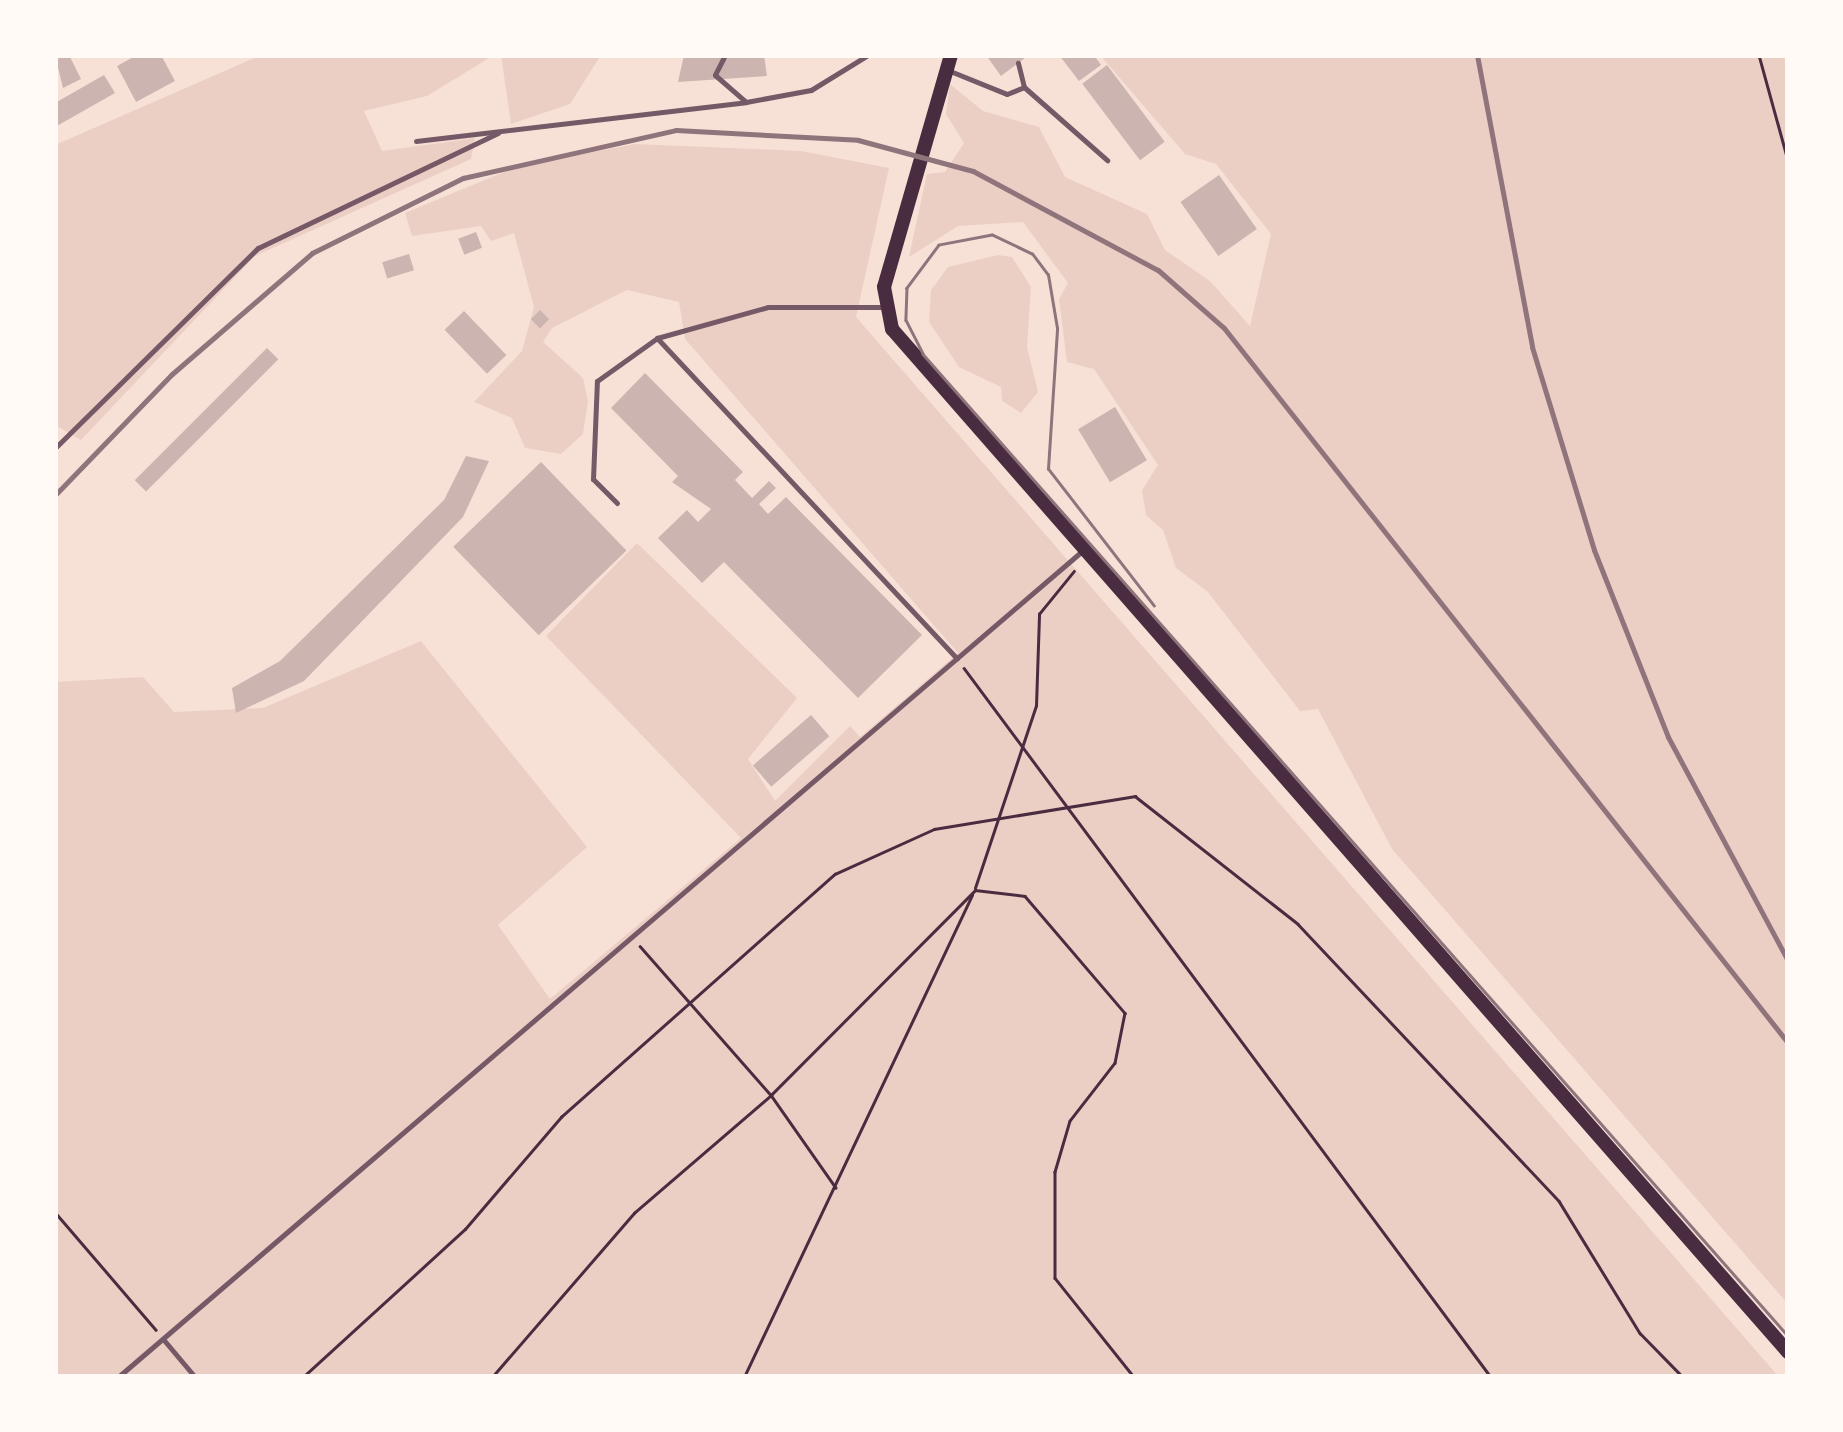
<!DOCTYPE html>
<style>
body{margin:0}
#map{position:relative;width:1843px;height:1432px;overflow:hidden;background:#f7e1d7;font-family:"DejaVu Sans",sans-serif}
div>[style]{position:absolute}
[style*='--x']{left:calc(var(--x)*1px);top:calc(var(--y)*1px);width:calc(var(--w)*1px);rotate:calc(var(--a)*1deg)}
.green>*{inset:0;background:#ebcfc5}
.building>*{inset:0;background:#ccb4b1;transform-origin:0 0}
.path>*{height:2.5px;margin:-1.25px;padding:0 1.25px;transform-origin:1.25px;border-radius:1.25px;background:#4a2c40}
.service>*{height:5px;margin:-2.5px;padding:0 2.5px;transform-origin:2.5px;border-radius:2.5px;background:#755966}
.secondary>*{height:14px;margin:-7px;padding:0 7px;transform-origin:7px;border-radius:7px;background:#4a2c40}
.tram>*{height:2.5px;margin:-1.25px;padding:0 1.25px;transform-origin:1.25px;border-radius:1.25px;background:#8f747c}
.rail>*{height:5px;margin:-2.5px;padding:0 2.5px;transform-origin:2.5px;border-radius:2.5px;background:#8f747c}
span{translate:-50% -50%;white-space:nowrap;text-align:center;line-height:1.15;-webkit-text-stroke:8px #fffaf5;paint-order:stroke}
.frame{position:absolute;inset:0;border:58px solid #fffaf5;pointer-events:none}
</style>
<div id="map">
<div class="green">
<i style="clip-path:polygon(261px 55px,494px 55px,427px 96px,364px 111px,382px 151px,475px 138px,471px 159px,255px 256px,81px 440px,55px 425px,55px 145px)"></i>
<i style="clip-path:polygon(501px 55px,601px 55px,570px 104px,511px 124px)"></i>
<i style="clip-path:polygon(1100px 55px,1788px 55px,1788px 1304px,1392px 849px,1318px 709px,1300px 711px,1207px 591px,1176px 568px,1163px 530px,1146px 515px,1142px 490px,1158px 465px,1094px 369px,1067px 362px,1059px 299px,1068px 283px,1023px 222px,958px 226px,909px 257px,927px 174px,945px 172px,964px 143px,946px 114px,950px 84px,983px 111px,1039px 127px,1065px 177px,1147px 214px,1165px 250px,1210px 281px,1250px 326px,1271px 234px,1216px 164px,1185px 154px)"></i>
<i style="clip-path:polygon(635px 144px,801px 151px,889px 168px,856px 317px,1779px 1377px,55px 1377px,55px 682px,143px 677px,174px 712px,263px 708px,421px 641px,587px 847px,498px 925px,550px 999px,741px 838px,546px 636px,637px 543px,797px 698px,748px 759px,775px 801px,850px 726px,860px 737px,958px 653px,685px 339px,679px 302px,627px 290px,552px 328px,543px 342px,583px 378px,588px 401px,583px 434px,561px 454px,525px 448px,512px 418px,474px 402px,522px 351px,534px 307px,514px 233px,491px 241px,481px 226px,412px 236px,405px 213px,516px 167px)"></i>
<i style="clip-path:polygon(998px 255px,1012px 257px,1031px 287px,1027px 347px,1038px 392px,1021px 413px,1002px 401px,1001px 387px,959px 367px,929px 322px,931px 290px,948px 267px)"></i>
</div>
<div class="building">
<i style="clip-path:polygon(55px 55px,69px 55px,81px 79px,63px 88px)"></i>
<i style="clip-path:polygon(137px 55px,161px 55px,175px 81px,136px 102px,117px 66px)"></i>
<i style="clip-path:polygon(684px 55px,764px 55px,767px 76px,678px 82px)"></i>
<i style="clip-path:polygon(986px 55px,1029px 55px,1001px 76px)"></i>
<i style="clip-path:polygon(1059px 55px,1094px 55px,1101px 65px,1079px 81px)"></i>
<i style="left:1107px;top:65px;width:96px;height:31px;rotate:53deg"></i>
<i style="clip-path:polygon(104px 75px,115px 93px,55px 127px,55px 103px)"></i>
<i style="left:1219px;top:175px;width:66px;height:47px;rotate:55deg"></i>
<i style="left:476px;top:232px;width:17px;height:19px;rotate:69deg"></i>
<i style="left:409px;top:254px;width:17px;height:28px;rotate:73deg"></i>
<i style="left:540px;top:310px;width:13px;height:13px;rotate:45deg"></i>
<i style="left:464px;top:311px;width:61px;height:27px;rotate:46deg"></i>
<i style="left:267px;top:348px;width:16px;height:187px;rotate:45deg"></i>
<i style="clip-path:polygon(645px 373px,743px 472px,735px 480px,752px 498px,769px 481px,776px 488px,759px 504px,768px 514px,786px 497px,922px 635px,858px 698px,724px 562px,702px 583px,658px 538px,687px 510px,698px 522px,711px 509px,672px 482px,678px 476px,611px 408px)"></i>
<i style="left:1115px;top:407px;width:62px;height:43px;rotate:59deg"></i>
<i style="clip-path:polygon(466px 456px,489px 461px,463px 517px,304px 681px,236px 713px,232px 688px,280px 661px,444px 500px)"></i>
<i style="left:541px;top:462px;width:123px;height:122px;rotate:46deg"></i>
<i style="left:811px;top:715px;width:28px;height:77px;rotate:49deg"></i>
</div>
<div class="path">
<i style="--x:1759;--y:55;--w:109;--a:74.6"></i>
<i style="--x:964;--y:668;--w:883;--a:53.38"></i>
<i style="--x:975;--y:888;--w:192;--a:-71.5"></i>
<i style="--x:1036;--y:706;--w:92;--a:-88.1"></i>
<i style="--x:1039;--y:614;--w:55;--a:-50.9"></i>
<i style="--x:640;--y:946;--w:198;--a:48.7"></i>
<i style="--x:771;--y:1095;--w:113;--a:55"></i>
<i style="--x:55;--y:1212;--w:155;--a:49.4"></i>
<i style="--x:303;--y:1377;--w:219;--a:-42.4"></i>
<i style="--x:465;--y:1229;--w:148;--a:-49.4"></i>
<i style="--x:561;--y:1117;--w:366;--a:-41.6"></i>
<i style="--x:835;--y:874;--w:109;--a:-24.4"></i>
<i style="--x:934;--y:829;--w:204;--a:-9.3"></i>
<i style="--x:1135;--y:796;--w:207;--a:38.1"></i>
<i style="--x:1298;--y:924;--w:381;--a:46.7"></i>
<i style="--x:1559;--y:1201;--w:155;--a:58.5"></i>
<i style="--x:1640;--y:1333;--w:62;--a:45.7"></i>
<i style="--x:492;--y:1377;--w:217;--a:-49.1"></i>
<i style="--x:634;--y:1213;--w:181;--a:-40.7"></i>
<i style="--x:771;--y:1095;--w:289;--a:-45.1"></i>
<i style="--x:975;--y:890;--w:50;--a:6.8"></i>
<i style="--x:1025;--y:896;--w:154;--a:49.5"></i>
<i style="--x:1125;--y:1013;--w:51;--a:101.3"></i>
<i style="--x:1115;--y:1063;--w:73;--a:127.8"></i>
<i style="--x:1070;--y:1121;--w:53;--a:106.4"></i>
<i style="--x:1055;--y:1172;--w:106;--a:90"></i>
<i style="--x:1055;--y:1278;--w:127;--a:51.4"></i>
<i style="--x:744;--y:1377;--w:533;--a:-64.68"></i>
</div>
<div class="service">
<i style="--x:725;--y:55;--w:22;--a:117"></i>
<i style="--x:715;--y:75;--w:41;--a:41.1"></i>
<i style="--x:746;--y:102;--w:66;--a:-10.5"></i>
<i style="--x:811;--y:90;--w:67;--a:-31.6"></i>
<i style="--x:950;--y:71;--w:61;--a:22"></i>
<i style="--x:1007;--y:94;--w:18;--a:-22"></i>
<i style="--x:1024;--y:87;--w:25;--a:-104"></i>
<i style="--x:1024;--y:87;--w:111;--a:41.3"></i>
<i style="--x:416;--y:141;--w:332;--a:-6.7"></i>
<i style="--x:657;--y:338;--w:439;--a:46.9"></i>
<i style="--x:55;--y:448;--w:285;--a:-44.6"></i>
<i style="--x:258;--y:248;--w:266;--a:-25.6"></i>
<i style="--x:617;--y:503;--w:34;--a:-135"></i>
<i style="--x:593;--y:479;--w:98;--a:-87.7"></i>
<i style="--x:597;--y:381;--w:74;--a:-35.6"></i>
<i style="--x:657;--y:338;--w:115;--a:-15.6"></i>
<i style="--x:768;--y:307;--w:117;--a:0"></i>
<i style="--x:163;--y:1339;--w:50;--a:49.9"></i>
<i style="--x:118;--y:1377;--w:1268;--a:-40.59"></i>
</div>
<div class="secondary">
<i style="--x:951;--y:55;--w:241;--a:106.1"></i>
<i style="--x:884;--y:287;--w:43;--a:79.2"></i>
<i style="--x:892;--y:329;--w:1360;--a:48.79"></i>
</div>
<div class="tram">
<i style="--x:1154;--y:606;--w:173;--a:-127.7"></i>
<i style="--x:1048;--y:469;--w:141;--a:-86.3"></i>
<i style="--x:1057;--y:328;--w:54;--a:-99.6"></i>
<i style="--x:1048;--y:275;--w:26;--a:-127"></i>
<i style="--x:1032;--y:254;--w:44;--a:-154.6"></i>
<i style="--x:992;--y:235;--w:54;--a:169.3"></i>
<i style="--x:939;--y:245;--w:54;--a:126.7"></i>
<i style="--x:907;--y:288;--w:32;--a:92"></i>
<i style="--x:906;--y:320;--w:38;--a:63"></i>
<i style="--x:923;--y:354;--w:1309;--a:48.62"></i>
</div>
<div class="rail">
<i style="--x:1477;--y:55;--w:297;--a:79.3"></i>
<i style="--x:1532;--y:347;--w:212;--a:73"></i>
<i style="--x:1594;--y:550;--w:201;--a:68.4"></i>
<i style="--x:1668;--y:737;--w:254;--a:61.8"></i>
<i style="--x:55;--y:495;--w:168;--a:-46"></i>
<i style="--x:172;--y:374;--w:185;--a:-40.8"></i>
<i style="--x:312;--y:253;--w:169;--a:-26.4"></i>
<i style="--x:463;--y:178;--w:218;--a:-12.7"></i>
<i style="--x:676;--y:130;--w:182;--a:3.1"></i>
<i style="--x:858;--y:140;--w:119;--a:15.1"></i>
<i style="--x:973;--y:171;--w:210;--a:28.2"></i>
<i style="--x:1158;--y:270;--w:88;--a:41.3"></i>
<i style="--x:1224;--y:328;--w:911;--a:51.73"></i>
</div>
<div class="frame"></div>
</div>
